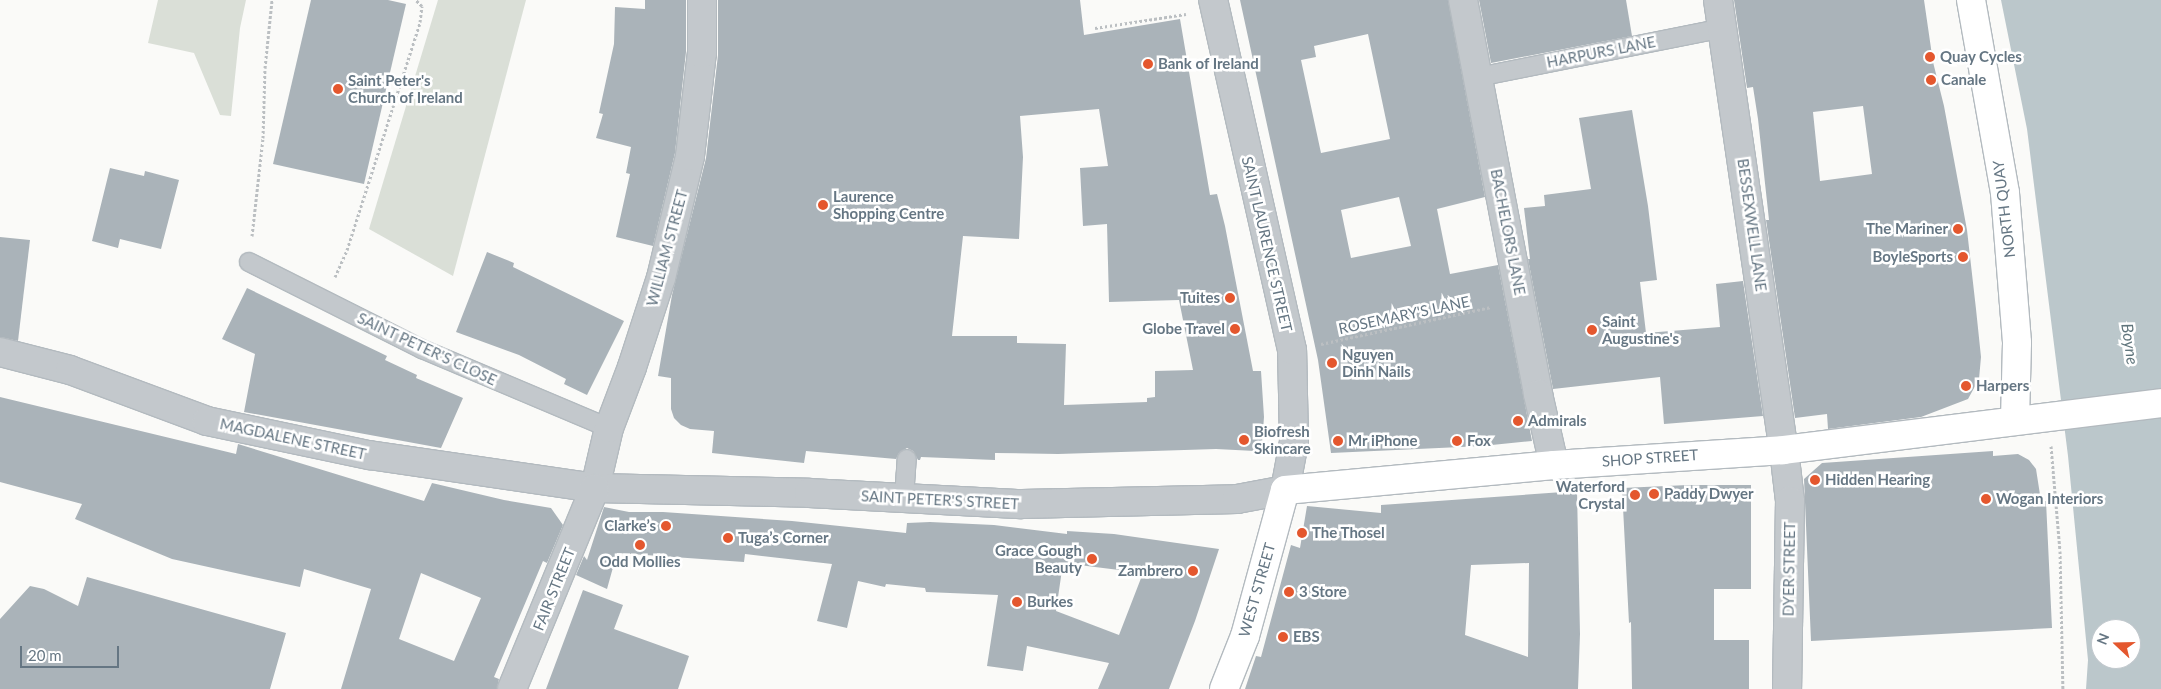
<!DOCTYPE html>
<meta charset="utf-8">
<style>
body{margin:0}
#map{position:relative;width:2161px;height:689px;overflow:hidden;background:#fafaf8;font-family:Lato,sans-serif}
div>[style]{position:absolute}
[style*='--x']{left:calc(var(--x)*1px);top:calc(var(--y)*1px);width:calc(var(--w)*1px);rotate:calc(var(--a)*1deg)}
.green>*{inset:0;background:#dadfd7}
.water>*{inset:0;background:#bbc7cb}
.building>*{inset:0;background:#aab3b9}
.path>*{height:3px;margin-top:-1.5px;transform-origin:0;background:repeating-linear-gradient(90deg,#bbbfc2 0 2.5px,transparent 0 5px)}
.roads{filter:drop-shadow(1px 0 #b3babf) drop-shadow(-1px 0 #b3babf) drop-shadow(0 1px #b3babf) drop-shadow(0 -1px #b3babf)}
.service>*{height:18px;margin:-9px;padding:0 9px;transform-origin:9px;border-radius:9px;background:#c3c8cc}
.minor>*{height:28px;margin:-14px;padding:0 14px;transform-origin:14px;border-radius:14px;background:#c3c8cc}
.tertiary>*{height:28px;margin:-14px;padding:0 14px;transform-origin:14px;border-radius:14px;background:#c3c8cc}
.secondary>*{height:28px;margin:-14px;padding:0 14px;transform-origin:14px;border-radius:14px;background:#fff}
.dots>*{width:14px;height:14px;translate:-50% -50%;box-sizing:border-box;border:2px solid #fff;border-radius:50%}
span{translate:-50% -50%;white-space:nowrap;text-align:center;line-height:1.15;-webkit-text-stroke:5px #fff;paint-order:stroke}
.street-label{font-size:15px;color:#657683}
.poi-label{font-size:15px;color:#657683;font-weight:700}
.left{translate:0 -50%;text-align:left}
.right{translate:-100% -50%;text-align:right}
.water-label{font-size:16px;color:#60757c;font-style:italic}
.north{position:absolute;left:2091px;top:619px;width:50px;height:50px;box-sizing:border-box;background:#fff;border:1px solid #c1c8cd;border-radius:50%;rotate:291deg;font-size:14px;font-weight:700;line-height:20px;text-align:center;color:#657683}
.north::after{content:'';display:block;margin:auto;width:18px;height:22px;background:#e4572e;clip-path:polygon(50% 0,100% 100%,50% 72%,0 100%)}
.scale{position:absolute;left:20px;top:646px;width:99px;height:22px;box-sizing:border-box;border:2px solid #657683;border-top:0;padding-left:6px;font-size:15px;line-height:18px;white-space:nowrap;color:#657683;-webkit-text-stroke:4px #fff;paint-order:stroke}
</style>
<div id="map">
<div class="green">
<i style="clip-path:polygon(158px 0,246px 0,240px 28px,231px 116px,220px 115px,194px 53px,148px 43px)"></i>
<i style="clip-path:polygon(438px 0,526px 0,453px 276px,369px 229px)"></i>
</div>
<div class="water">
<i style="clip-path:polygon(evenodd,2001px 0,2161px 0,2161px 689px,2086px 689px,2088px 660px,2068px 456px,2027px 129px,2001px 0,2101px 629px,2131px 629px,2131px 659px,2101px 659px,2101px 629px)"></i>
</div>
<div class="building">
<i style="clip-path:polygon(311px 0,388px 0,406px 4px,364px 184px,273px 164px)"></i>
<i style="clip-path:polygon(645px 0,686px 0,686px 52px,675px 153px,653px 246px,616px 237px,630px 174px,626px 173px,631px 147px,596px 138px,603px 114px,599px 113px,614px 44px,615px 7px,645px 9px)"></i>
<i style="clip-path:polygon(evenodd,718px 0,1080px 0,1084px 35px,1180px 19px,1210px 195px,1217px 194px,1225px 226px,1253px 371px,1261px 371px,1264px 417px,1262px 444px,1255px 451px,1216px 449px,1058px 454px,995px 453px,995px 460px,921px 457px,920px 460px,918px 460px,913px 451px,907px 448px,899px 453px,896px 459px,806px 451px,804px 463px,712px 453px,714px 431px,690px 429px,681px 425px,674px 418px,671px 409px,671px 378px,658px 376px,672px 295px,706px 158px,718px 55px,718px 0,1099px 109px,1108px 166px,1080px 168px,1083px 226px,1107px 224px,1109px 302px,1179px 300px,1193px 370px,1155px 371px,1155px 397px,1147px 398px,1147px 402px,1064px 405px,1066px 344px,1017px 343px,1017px 336px,952px 336px,963px 236px,1019px 239px,1023px 157px,1020px 116px,1099px 109px)"></i>
<i style="clip-path:polygon(evenodd,1240px 0,1448px 0,1485px 197px,1437px 209px,1450px 274px,1498px 265px,1532px 441px,1482px 446px,1331px 453px,1318px 360px,1240px 0,1368px 34px,1390px 139px,1321px 153px,1301px 60px,1316px 57px,1314px 46px,1368px 34px,1240px 0,1399px 197px,1411px 246px,1351px 258px,1341px 210px,1399px 197px)"></i>
<i style="clip-path:polygon(1479px 0,1626px 0,1632px 36px,1491px 63px)"></i>
<i style="clip-path:polygon(evenodd,1734px 0,1924px 0,1933px 62px,1944px 106px,1967px 230px,1976px 309px,1981px 357px,1979px 379px,1968px 399px,1921px 417px,1828px 429px,1827px 414px,1795px 418px,1766px 220px,1769px 220px,1758px 119px,1753px 87px,1747px 88px,1734px 0,1863px 106px,1872px 174px,1820px 181px,1813px 112px,1863px 106px)"></i>
<i style="clip-path:polygon(1632px 110px,1648px 206px,1657px 280px,1640px 282px,1646px 333px,1720px 327px,1716px 284px,1743px 281px,1763px 416px,1664px 424px,1660px 377px,1553px 389px,1528px 259px,1530px 259px,1524px 208px,1545px 206px,1544px 195px,1591px 189px,1579px 118px)"></i>
<i style="clip-path:polygon(110px 168px,144px 176px,145px 171px,179px 180px,161px 249px,120px 239px,118px 248px,92px 241px)"></i>
<i style="clip-path:polygon(0 237px,30px 240px,18px 341px,0 337px)"></i>
<i style="clip-path:polygon(487px 252px,514px 263px,513px 267px,624px 321px,587px 395px,564px 384px,566px 379px,519px 355px,456px 332px)"></i>
<i style="clip-path:polygon(247px 288px,387px 356px,385px 360px,417px 375px,416px 378px,463px 398px,441px 448px,244px 412px,255px 354px,222px 339px)"></i>
<i style="clip-path:polygon(evenodd,0 397px,236px 454px,238px 444px,424px 501px,432px 483px,504px 500px,551px 508px,563px 525px,547px 563px,543px 561px,494px 677px,499px 679px,497px 689px,341px 689px,371px 589px,304px 569px,300px 587px,172px 559px,75px 519px,82px 504px,0 482px,0 397px,421px 573px,481px 598px,454px 661px,399px 639px,421px 573px)"></i>
<i style="clip-path:polygon(1993px 451px,1993px 456px,2018px 454px,2029px 460px,2036px 469px,2041px 501px,2046px 501px,2052px 628px,1811px 641px,1804px 479px,1822px 463px)"></i>
<i style="clip-path:polygon(1688px 485px,1751px 485px,1751px 589px,1714px 589px,1714px 640px,1749px 640px,1749px 689px,1632px 689px,1631px 622px,1629px 623px,1622px 488px)"></i>
<i style="clip-path:polygon(evenodd,1577px 491px,1580px 634px,1578px 689px,1245px 689px,1256px 656px,1261px 657px,1291px 545px,1300px 548px,1307px 506px,1381px 513px,1381px 505px,1577px 491px,1529px 563px,1528px 657px,1465px 635px,1471px 565px,1529px 563px)"></i>
<i style="clip-path:polygon(evenodd,604px 507px,629px 512px,663px 512px,792px 521px,906px 533px,907px 523px,930px 522px,994px 525px,1067px 534px,1067px 531px,1114px 534px,1219px 549px,1195px 621px,1169px 689px,1098px 689px,1109px 663px,1027px 646px,1023px 671px,987px 666px,998px 595px,926px 592px,925px 588px,886px 584px,885px 587px,858px 581px,847px 628px,817px 621px,832px 564px,745px 554px,744px 562px,617px 553px,607px 589px,576px 575px,584px 556px,587px 560px,604px 507px,1063px 563px,1143px 573px,1119px 635px,1056px 611px,1063px 563px)"></i>
<i style="clip-path:polygon(87px 577px,286px 633px,270px 689px,0 689px,0 619px,30px 586px,44px 589px,78px 606px)"></i>
<i style="clip-path:polygon(583px 590px,623px 605px,614px 629px,689px 656px,678px 689px,546px 689px)"></i>
</div>
<div class="path">
<i style="--x:1095;--y:28;--w:92;--a:-8.7"></i>
<i style="--x:252;--y:236;--w:99;--a:-83.6"></i>
<i style="--x:263;--y:138;--w:70;--a:-88.4"></i>
<i style="--x:265;--y:68;--w:68;--a:-84.1"></i>
<i style="--x:335;--y:277;--w:30;--a:-66"></i>
<i style="--x:347;--y:250;--w:239;--a:-72.2"></i>
<i style="--x:420;--y:22;--w:16;--a:-83"></i>
<i style="--x:422;--y:6;--w:8;--a:-135"></i>
<i style="--x:1321;--y:344;--w:174;--a:-12.3"></i>
<i style="--x:2051;--y:446;--w:105;--a:85.1"></i>
<i style="--x:2060;--y:551;--w:138;--a:88.8"></i>
</div>
<div class="roads">
<div class="service">
<i style="--x:1478;--y:77;--w:251;--a:-11.3"></i>
<i style="--x:249;--y:262;--w:194;--a:26.7"></i>
<i style="--x:422;--y:349;--w:203;--a:22.9"></i>
<i style="--x:904;--y:498;--w:39;--a:-86"></i>
</div>
<div class="minor">
<i style="--x:1463;--y:0;--w:401;--a:79.2"></i>
<i style="--x:1538;--y:394;--w:73;--a:77.3"></i>
<i style="--x:1718;--y:0;--w:455;--a:81.7"></i>
<i style="--x:595;--y:488;--w:62;--a:-76.9"></i>
<i style="--x:609;--y:428;--w:65;--a:-69.3"></i>
<i style="--x:632;--y:367;--w:94;--a:-72"></i>
<i style="--x:661;--y:278;--w:125;--a:-76.6"></i>
<i style="--x:690;--y:156;--w:104;--a:-83.4"></i>
<i style="--x:702;--y:53;--w:53;--a:-90"></i>
</div>
<div class="tertiary">
<i style="--x:0;--y:352;--w:72;--a:14.4"></i>
<i style="--x:70;--y:370;--w:146;--a:20.4"></i>
<i style="--x:207;--y:421;--w:166;--a:11.9"></i>
<i style="--x:369;--y:455;--w:228;--a:8.3"></i>
<i style="--x:595;--y:488;--w:214;--a:1.3"></i>
<i style="--x:809;--y:493;--w:213;--a:3"></i>
<i style="--x:1022;--y:504;--w:215;--a:-1.3"></i>
<i style="--x:1237;--y:499;--w:49;--a:-10.6"></i>
<i style="--x:1285;--y:490;--w:49;--a:-79.4"></i>
<i style="--x:1294;--y:442;--w:92;--a:-91.2"></i>
<i style="--x:1292;--y:350;--w:359;--a:-102.7"></i>
<i style="--x:1784;--y:450;--w:51;--a:83.3"></i>
<i style="--x:1790;--y:501;--w:188;--a:90.9"></i>
<i style="--x:512;--y:689;--w:217;--a:-67.6"></i>
</div>
<div class="secondary">
<i style="--x:1971;--y:0;--w:196;--a:80"></i>
<i style="--x:2005;--y:193;--w:150;--a:85.4"></i>
<i style="--x:2017;--y:343;--w:77;--a:91.5"></i>
<i style="--x:1224;--y:689;--w:57;--a:-68.4"></i>
<i style="--x:1245;--y:636;--w:151;--a:-74.7"></i>
<i style="--x:1285;--y:490;--w:270;--a:-5.3"></i>
<i style="--x:1554;--y:465;--w:230;--a:-3.7"></i>
<i style="--x:1784;--y:450;--w:380;--a:-7.1"></i>
</div>
</div>
<div class="dots">
<i style="left:1930px;top:57px;background:#e4572e"></i>
<i style="left:1148px;top:64px;background:#e4572e"></i>
<i style="left:1931px;top:80px;background:#e4572e"></i>
<i style="left:338px;top:89px;background:#e4572e"></i>
<i style="left:823px;top:205px;background:#e4572e"></i>
<i style="left:1958px;top:229px;background:#e4572e"></i>
<i style="left:1963px;top:257px;background:#e4572e"></i>
<i style="left:1230px;top:298px;background:#e4572e"></i>
<i style="left:1235px;top:329px;background:#e4572e"></i>
<i style="left:1592px;top:330px;background:#e4572e"></i>
<i style="left:1332px;top:363px;background:#e4572e"></i>
<i style="left:1966px;top:386px;background:#e4572e"></i>
<i style="left:1518px;top:421px;background:#e4572e"></i>
<i style="left:1244px;top:440px;background:#e4572e"></i>
<i style="left:1338px;top:441px;background:#e4572e"></i>
<i style="left:1457px;top:441px;background:#e4572e"></i>
<i style="left:1815px;top:480px;background:#e4572e"></i>
<i style="left:1654px;top:494px;background:#e4572e"></i>
<i style="left:1635px;top:495px;background:#e4572e"></i>
<i style="left:1986px;top:499px;background:#e4572e"></i>
<i style="left:666px;top:526px;background:#e4572e"></i>
<i style="left:1302px;top:533px;background:#e4572e"></i>
<i style="left:728px;top:538px;background:#e4572e"></i>
<i style="left:640px;top:545px;background:#e4572e"></i>
<i style="left:1092px;top:559px;background:#e4572e"></i>
<i style="left:1193px;top:571px;background:#e4572e"></i>
<i style="left:1289px;top:592px;background:#e4572e"></i>
<i style="left:1017px;top:602px;background:#e4572e"></i>
<i style="left:1283px;top:637px;background:#e4572e"></i>
</div>
<div class="street-label">
<span style="left:1601px;top:52px;rotate:-11deg">HARPURS LANE</span>
<span style="left:2004px;top:209px;rotate:-97deg">NORTH QUAY</span>
<span style="left:1752px;top:225px;rotate:82deg">BESSEXWELL LANE</span>
<span style="left:1508px;top:232px;rotate:79deg">BACHELORS LANE</span>
<span style="left:1267px;top:244px;rotate:77deg">SAINT LAURENCE STREET</span>
<span style="left:667px;top:248px;rotate:-75deg">WILLIAM STREET</span>
<span style="left:1404px;top:315px;rotate:-12deg">ROSEMARY'S LANE</span>
<span style="left:427px;top:349px;rotate:25deg">SAINT PETER'S CLOSE</span>
<span style="left:293px;top:439px;rotate:12deg">MAGDALENE STREET</span>
<span style="left:1650px;top:458px;rotate:-4deg">SHOP STREET</span>
<span style="left:940px;top:500px;rotate:3deg">SAINT PETER'S STREET</span>
<span style="left:1789px;top:569px;rotate:-89deg">DYER STREET</span>
<span style="left:554px;top:589px;rotate:-68deg">FAIR STREET</span>
<span style="left:1257px;top:590px;rotate:-74deg">WEST STREET</span>
</div>
<div class="poi-label">
<span class="left" style="left:1940px;top:57px">Quay Cycles</span>
<span class="left" style="left:1158px;top:64px">Bank of Ireland</span>
<span class="left" style="left:348px;top:89px">Saint Peter's<br>Church of Ireland</span>
<span class="left" style="left:1941px;top:80px">Canale</span>
<span class="left" style="left:833px;top:205px">Laurence<br>Shopping Centre</span>
<span class="right" style="left:1948px;top:229px">The Mariner</span>
<span class="right" style="left:1953px;top:257px">BoyleSports</span>
<span class="right" style="left:1220px;top:298px">Tuites</span>
<span class="left" style="left:1602px;top:330px">Saint<br>Augustine's</span>
<span class="right" style="left:1225px;top:329px">Globe Travel</span>
<span class="left" style="left:1342px;top:363px">Nguyen<br>Dinh Nails</span>
<span class="left" style="left:1976px;top:386px">Harpers</span>
<span class="left" style="left:1528px;top:421px">Admirals</span>
<span class="left" style="left:1254px;top:440px">Biofresh<br>Skincare</span>
<span class="left" style="left:1348px;top:441px">Mr iPhone</span>
<span class="left" style="left:1467px;top:441px">Fox</span>
<span class="left" style="left:1825px;top:480px">Hidden Hearing</span>
<span class="right" style="left:1625px;top:495px">Waterford<br>Crystal</span>
<span class="left" style="left:1664px;top:494px">Paddy Dwyer</span>
<span class="left" style="left:1996px;top:499px">Wogan Interiors</span>
<span class="right" style="left:656px;top:526px">Clarke’s</span>
<span class="left" style="left:1312px;top:533px">The Thosel</span>
<span class="left" style="left:738px;top:538px">Tuga’s Corner</span>
<span class="right" style="left:1082px;top:559px">Grace Gough<br>Beauty</span>
<span style="left:640px;top:562px">Odd Mollies</span>
<span class="right" style="left:1183px;top:571px">Zambrero</span>
<span class="left" style="left:1299px;top:592px">3 Store</span>
<span class="left" style="left:1027px;top:602px">Burkes</span>
<span class="left" style="left:1293px;top:637px">EBS</span>
</div>
<div class="water-label">
<span style="left:2130px;top:344px;rotate:82deg">Boyne</span>
</div>
<div class="north">N</div>
<div class="scale">20 m</div>
</div>
